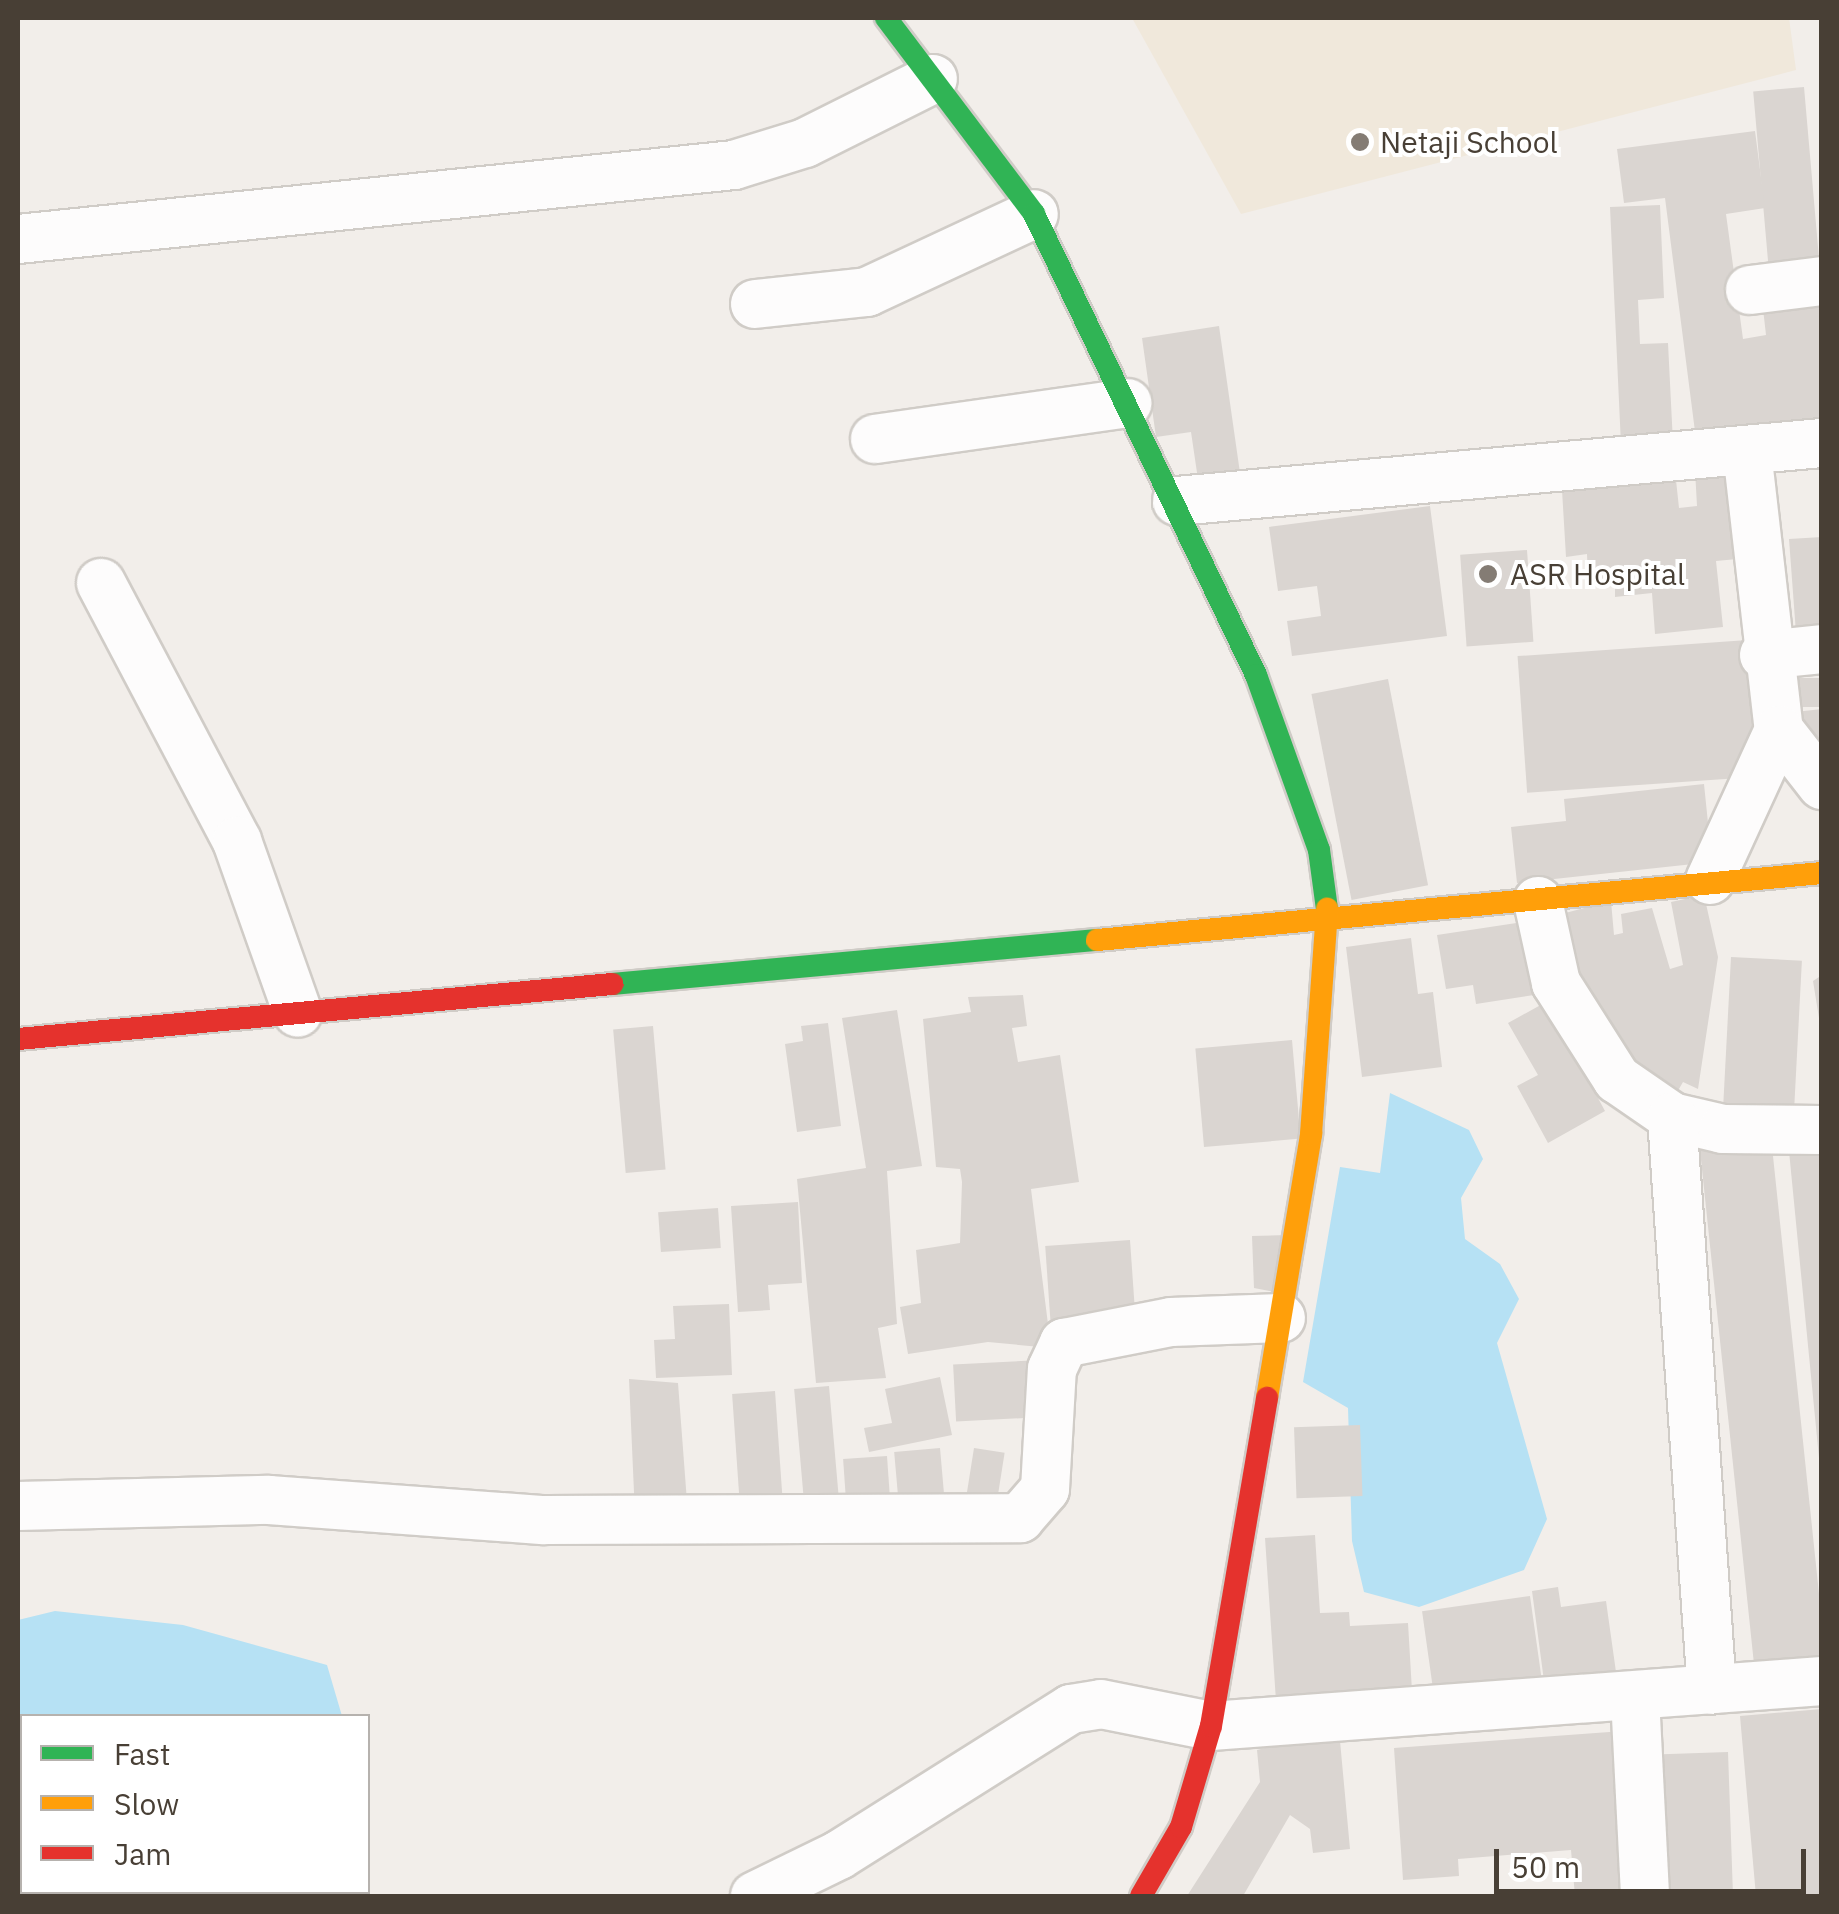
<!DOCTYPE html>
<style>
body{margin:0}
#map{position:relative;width:1839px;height:1914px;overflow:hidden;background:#f2eeea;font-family:"IBM Plex Sans",sans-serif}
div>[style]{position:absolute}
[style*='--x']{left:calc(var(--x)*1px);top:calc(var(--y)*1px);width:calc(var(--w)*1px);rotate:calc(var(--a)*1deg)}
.education>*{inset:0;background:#f0e8db}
.water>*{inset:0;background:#b6e1f4}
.building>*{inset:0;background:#dad5d1;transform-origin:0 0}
.roads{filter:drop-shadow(2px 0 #d0ccc7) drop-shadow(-2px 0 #d0ccc7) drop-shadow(0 2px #d0ccc7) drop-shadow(0 -2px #d0ccc7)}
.street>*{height:48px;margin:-24px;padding:0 24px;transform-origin:24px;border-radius:24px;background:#fdfcfc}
.fast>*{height:22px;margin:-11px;padding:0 11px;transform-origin:11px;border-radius:11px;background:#30b455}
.slow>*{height:22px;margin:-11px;padding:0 11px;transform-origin:11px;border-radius:11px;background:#ff9f0a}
.jam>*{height:22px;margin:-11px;padding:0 11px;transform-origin:11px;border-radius:11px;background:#e5322d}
.dots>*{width:28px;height:28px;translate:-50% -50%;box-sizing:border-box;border:5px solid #fff;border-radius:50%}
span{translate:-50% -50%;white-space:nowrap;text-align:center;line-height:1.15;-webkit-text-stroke:8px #fff;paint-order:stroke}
.poi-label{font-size:30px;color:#483f35}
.left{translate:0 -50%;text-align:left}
.frame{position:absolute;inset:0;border:20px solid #483f35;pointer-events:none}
.legend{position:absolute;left:20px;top:1714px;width:350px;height:180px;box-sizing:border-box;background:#fff;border:2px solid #b6b2ae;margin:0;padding:12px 18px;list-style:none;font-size:30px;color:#483f35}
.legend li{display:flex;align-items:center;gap:20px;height:50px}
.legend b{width:50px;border:2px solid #b6b2ae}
.scale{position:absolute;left:1494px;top:1849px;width:312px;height:45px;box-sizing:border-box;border:5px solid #483f35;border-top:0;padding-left:12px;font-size:30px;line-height:35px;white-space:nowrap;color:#483f35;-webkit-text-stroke:8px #fff;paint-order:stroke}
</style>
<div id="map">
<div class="education">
<i style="clip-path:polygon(1132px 18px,1789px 18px,1796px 70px,1241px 214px)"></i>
</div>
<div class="water">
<i style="clip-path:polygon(1390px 1093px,1469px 1130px,1483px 1159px,1461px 1198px,1465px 1239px,1500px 1264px,1519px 1299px,1497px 1343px,1547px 1519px,1524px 1570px,1419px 1607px,1364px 1592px,1352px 1541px,1348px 1408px,1303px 1382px,1340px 1167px,1380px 1173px)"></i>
<i style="clip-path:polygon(55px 1611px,183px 1625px,327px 1665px,342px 1716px,22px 1716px,20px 1805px,18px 1620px)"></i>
</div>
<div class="building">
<i style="left:1804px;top:87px;width:193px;height:51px;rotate:85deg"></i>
<i style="clip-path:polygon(1755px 131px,1765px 208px,1726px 214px,1743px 339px,1766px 335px,1761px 291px,1822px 290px,1822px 430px,1697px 447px,1665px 198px,1624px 203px,1617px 149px)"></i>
<i style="clip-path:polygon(1660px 205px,1664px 298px,1638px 300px,1640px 344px,1668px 343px,1673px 443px,1621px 445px,1610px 207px)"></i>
<i style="clip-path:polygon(1219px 326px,1242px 487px,1200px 493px,1191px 432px,1156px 437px,1142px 338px)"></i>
<i style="clip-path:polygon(1740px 465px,1748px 558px,1716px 561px,1723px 627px,1655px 634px,1652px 593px,1615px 597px,1615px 578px,1588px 580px,1587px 554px,1566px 557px,1562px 490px,1676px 480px,1679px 508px,1697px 506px,1695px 470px)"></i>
<i style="clip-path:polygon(1430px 506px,1447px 636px,1292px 656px,1287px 621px,1321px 616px,1317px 586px,1278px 591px,1269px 527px)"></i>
<i style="clip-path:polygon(1822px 537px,1822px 631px,1796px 633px,1789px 539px)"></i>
<i style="left:1527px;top:550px;width:92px;height:67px;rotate:86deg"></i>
<i style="left:1748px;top:640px;width:137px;height:231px;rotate:86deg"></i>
<i style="left:1822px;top:678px;width:29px;height:30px;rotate:90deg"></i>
<i style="left:1388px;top:679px;width:210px;height:78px;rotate:79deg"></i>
<i style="clip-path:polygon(1822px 709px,1822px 753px,1795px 712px)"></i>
<i style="clip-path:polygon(1704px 784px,1712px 862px,1517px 883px,1511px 827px,1566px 821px,1564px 799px)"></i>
<i style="clip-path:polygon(1704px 895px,1718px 957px,1698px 1089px,1683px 1082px,1676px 1094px,1634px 1061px,1620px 1071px,1550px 917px,1611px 901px,1614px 935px,1623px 933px,1621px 914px,1652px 908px,1670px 969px,1683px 965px,1671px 902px)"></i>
<i style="clip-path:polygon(1523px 922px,1534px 995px,1476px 1004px,1473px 985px,1446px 989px,1437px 935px)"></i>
<i style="clip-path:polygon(1411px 938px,1418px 994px,1433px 992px,1442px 1067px,1362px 1077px,1346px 947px)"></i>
<i style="left:1731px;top:957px;width:71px;height:164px;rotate:3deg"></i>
<i style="clip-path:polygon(1822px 975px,1822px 1018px,1819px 1018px,1813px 981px)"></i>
<i style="clip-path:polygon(1023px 995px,1027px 1026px,1012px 1028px,1018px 1062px,1060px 1055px,1079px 1182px,1031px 1189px,1051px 1348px,988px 1342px,908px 1354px,900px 1307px,921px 1303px,916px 1250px,960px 1243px,962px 1182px,960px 1169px,936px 1167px,923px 1019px,971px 1012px,968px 997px)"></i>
<i style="clip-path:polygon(1546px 1002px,1605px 1111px,1548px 1143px,1517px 1086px,1538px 1075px,1508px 1023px)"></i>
<i style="clip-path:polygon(897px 1010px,922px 1166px,887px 1171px,897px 1324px,878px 1328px,886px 1378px,816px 1383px,797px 1179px,866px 1168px,842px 1018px)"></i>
<i style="clip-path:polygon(828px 1023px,841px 1126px,797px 1132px,785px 1044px,803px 1041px,801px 1026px)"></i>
<i style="left:653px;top:1026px;width:144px;height:40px;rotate:85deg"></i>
<i style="left:1292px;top:1040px;width:99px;height:97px;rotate:85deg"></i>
<i style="left:1771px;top:1137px;width:520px;height:72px;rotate:84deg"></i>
<i style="clip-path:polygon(1822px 1148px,1822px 1458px,1819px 1458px,1789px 1151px)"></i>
<i style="clip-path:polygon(798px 1202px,802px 1283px,768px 1285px,770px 1310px,738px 1312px,731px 1206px)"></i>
<i style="left:718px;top:1208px;width:40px;height:60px;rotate:86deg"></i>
<i style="clip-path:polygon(1288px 1235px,1280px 1293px,1254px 1288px,1252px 1236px)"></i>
<i style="left:1130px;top:1240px;width:80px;height:85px;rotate:86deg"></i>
<i style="clip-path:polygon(729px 1304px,732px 1375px,656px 1378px,654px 1340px,675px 1339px,673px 1306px)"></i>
<i style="left:1041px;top:1360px;width:57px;height:88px;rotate:87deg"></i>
<i style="clip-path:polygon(940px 1377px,952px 1435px,869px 1452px,864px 1428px,892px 1423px,885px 1389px)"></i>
<i style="clip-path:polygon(629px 1379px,678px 1383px,688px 1515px,635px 1515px)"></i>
<i style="left:829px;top:1386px;width:130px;height:35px;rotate:85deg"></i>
<i style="left:775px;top:1391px;width:123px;height:43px;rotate:86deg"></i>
<i style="left:1360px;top:1425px;width:71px;height:66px;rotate:88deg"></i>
<i style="left:940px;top:1448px;width:62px;height:46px;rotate:85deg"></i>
<i style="left:974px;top:1448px;width:31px;height:52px;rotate:9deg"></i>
<i style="left:887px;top:1456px;width:54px;height:44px;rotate:86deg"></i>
<i style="clip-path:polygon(1315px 1535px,1320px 1613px,1349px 1612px,1350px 1626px,1408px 1623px,1412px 1691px,1276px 1701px,1265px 1538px)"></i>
<i style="clip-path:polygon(1558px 1587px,1561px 1607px,1606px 1601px,1616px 1672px,1544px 1681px,1532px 1591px)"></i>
<i style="left:1530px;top:1596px;width:87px;height:109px;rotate:82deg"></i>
<i style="clip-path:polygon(1822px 1709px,1822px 1896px,1756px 1896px,1740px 1716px)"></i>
<i style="clip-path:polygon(1339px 1730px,1350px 1849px,1313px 1853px,1310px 1829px,1290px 1815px,1243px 1896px,1187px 1896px,1260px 1782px,1257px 1750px)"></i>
<i style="clip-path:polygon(1623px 1731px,1636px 1896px,1575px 1896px,1571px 1850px,1458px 1859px,1459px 1876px,1403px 1880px,1394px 1748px)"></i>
<i style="left:1728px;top:1752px;width:144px;height:80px;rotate:88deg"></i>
</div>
<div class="roads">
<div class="street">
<i style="--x:18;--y:239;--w:720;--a:-5.9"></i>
<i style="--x:734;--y:165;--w:74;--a:-17.2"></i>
<i style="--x:805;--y:143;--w:143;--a:-26.6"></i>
<i style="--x:1750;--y:290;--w:73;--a:-7.1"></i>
<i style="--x:755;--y:304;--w:113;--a:-6.1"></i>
<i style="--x:867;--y:292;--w:184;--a:-25"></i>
<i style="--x:875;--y:439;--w:255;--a:-8.1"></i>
<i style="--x:1747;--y:451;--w:281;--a:83.5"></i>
<i style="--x:1779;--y:730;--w:70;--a:52"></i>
<i style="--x:1177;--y:501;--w:648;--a:-5.14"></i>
<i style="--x:101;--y:583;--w:292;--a:62.2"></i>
<i style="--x:237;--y:841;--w:182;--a:70.5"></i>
<i style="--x:1764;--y:655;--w:58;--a:-5.9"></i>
<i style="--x:1710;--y:880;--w:165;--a:-65.3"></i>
<i style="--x:1538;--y:901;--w:84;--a:77.6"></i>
<i style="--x:1556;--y:983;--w:114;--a:57.6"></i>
<i style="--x:1617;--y:1079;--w:67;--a:34.6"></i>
<i style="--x:1672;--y:1117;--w:52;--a:13.2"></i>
<i style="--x:1723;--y:1129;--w:99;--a:0.6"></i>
<i style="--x:1672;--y:1117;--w:574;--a:86.01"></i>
<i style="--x:18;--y:1506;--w:251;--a:-1.4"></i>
<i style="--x:269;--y:1500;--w:276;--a:4.2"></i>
<i style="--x:544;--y:1520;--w:476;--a:-0.2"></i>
<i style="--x:1020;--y:1518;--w:38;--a:-49"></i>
<i style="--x:1045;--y:1489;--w:120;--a:-86.7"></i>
<i style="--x:1052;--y:1369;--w:29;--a:-65"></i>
<i style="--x:1064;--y:1343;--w:109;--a:-11.1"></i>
<i style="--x:1171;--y:1322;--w:110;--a:-2.1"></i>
<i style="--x:1635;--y:1697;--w:199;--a:87.1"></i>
<i style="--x:56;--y:1892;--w:4;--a:63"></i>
<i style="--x:755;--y:1896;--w:93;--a:-26"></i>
<i style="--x:839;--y:1855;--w:274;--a:-32.2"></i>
<i style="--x:1071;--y:1709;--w:30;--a:-9"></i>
<i style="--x:1101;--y:1704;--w:112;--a:11.3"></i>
<i style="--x:1211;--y:1726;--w:613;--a:-4.21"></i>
</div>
<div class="fast">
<i style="--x:886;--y:18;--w:246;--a:52.9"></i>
<i style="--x:1034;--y:214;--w:512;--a:64.29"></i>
<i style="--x:1256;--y:675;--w:186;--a:70.2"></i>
<i style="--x:1319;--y:850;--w:60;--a:82.3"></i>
<i style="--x:612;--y:984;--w:487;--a:-5.2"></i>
</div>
<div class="slow">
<i style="--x:1097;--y:940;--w:728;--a:-5.28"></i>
<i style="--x:1267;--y:1398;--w:268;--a:-80.5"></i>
<i style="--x:1311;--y:1134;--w:226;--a:-85.9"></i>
</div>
<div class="jam">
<i style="--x:18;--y:1039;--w:597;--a:-5.29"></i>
<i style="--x:1141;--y:1896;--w:80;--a:-59.9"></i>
<i style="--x:1181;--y:1827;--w:105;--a:-73.5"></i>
<i style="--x:1211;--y:1726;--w:333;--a:-80.3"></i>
</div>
</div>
<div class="dots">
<i style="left:1360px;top:142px;background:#847c74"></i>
<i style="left:1488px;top:574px;background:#847c74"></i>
</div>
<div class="poi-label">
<span class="left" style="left:1380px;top:142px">Netaji School</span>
<span class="left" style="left:1510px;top:574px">ASR Hospital</span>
</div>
<div class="frame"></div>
<ul class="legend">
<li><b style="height:12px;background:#30b455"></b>Fast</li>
<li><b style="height:12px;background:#ff9f0a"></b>Slow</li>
<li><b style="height:12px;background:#e5322d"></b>Jam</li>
</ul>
<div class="scale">50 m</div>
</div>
